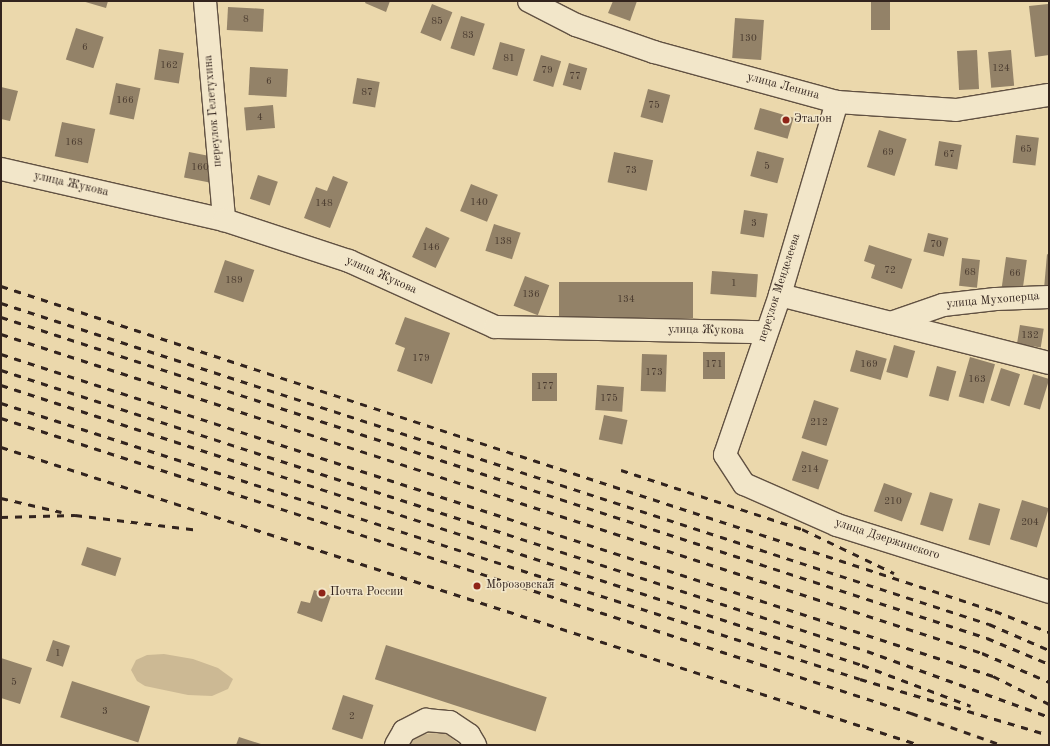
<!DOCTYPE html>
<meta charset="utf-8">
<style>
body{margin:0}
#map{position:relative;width:1050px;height:746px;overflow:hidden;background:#ebd8ac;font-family:"Old Standard TT",serif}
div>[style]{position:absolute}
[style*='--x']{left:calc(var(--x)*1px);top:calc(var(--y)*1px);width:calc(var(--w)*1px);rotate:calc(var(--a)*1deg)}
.green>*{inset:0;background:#ccb994}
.building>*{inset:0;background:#938268;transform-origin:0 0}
.roads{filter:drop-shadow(1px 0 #615142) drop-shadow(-1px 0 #615142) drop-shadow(0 1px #615142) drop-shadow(0 -1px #615142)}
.minor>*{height:22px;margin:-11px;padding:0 11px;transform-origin:11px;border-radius:11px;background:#f2e6c9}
.rail>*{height:3px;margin-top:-1.5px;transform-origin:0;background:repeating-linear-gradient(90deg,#33241e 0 7px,transparent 0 14px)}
.dots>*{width:11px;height:11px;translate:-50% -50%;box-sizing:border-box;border:2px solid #f2e6c9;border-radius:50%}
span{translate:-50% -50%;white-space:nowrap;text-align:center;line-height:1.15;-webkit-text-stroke:3px #f2e6c9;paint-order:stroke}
.number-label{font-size:10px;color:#4b3c30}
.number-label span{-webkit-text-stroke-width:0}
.street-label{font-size:12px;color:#33241e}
.poi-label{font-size:12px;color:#33241e}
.left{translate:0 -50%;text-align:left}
.frame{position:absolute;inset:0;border:2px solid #33241e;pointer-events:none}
</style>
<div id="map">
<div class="green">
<i style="clip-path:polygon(164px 654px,193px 659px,218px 668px,233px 679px,228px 689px,212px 696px,188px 695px,145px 686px,137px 681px,131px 670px,136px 660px,147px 655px)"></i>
<i style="clip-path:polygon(444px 732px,460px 745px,409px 745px,417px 735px)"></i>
</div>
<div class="building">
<i style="clip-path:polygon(82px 1px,108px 1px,106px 8px)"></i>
<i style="clip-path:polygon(366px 1px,390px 1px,386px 12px,365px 3px)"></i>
<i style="clip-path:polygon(613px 1px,637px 1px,630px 21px,608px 13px)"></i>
<i style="left:871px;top:2px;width:19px;height:28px"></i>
<i style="left:432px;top:4px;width:22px;height:31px;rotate:22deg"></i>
<i style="clip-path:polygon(1048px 4px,1049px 55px,1035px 57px,1029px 6px)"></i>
<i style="left:228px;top:7px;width:36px;height:23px;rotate:3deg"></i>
<i style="left:461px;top:16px;width:25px;height:34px;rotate:18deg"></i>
<i style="left:735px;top:18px;width:29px;height:40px;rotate:4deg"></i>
<i style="left:76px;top:28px;width:29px;height:33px;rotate:18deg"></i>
<i style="left:500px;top:42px;width:26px;height:28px;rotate:16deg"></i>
<i style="left:159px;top:49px;width:25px;height:31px;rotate:9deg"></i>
<i style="left:977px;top:50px;width:39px;height:20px;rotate:87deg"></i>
<i style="left:1011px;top:50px;width:36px;height:23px;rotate:85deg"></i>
<i style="left:541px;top:55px;width:21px;height:27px;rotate:17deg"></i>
<i style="left:569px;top:63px;width:19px;height:23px;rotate:16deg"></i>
<i style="left:250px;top:67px;width:38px;height:28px;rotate:3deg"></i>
<i style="left:357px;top:78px;width:23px;height:26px;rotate:10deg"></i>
<i style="left:116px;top:83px;width:25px;height:32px;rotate:12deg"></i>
<i style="clip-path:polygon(1px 87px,18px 91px,10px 121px,1px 119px)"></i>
<i style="left:648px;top:89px;width:23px;height:29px;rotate:15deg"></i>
<i style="left:273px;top:105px;width:23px;height:29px;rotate:85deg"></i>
<i style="left:760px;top:108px;width:35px;height:22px;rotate:16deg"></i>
<i style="left:62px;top:122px;width:34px;height:35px;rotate:12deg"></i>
<i style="left:879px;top:130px;width:29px;height:39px;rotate:18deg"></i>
<i style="left:1016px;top:135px;width:23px;height:28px;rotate:7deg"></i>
<i style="left:939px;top:141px;width:23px;height:25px;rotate:10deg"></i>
<i style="left:757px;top:151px;width:28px;height:26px;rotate:15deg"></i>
<i style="left:189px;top:152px;width:26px;height:26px;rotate:11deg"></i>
<i style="left:614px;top:152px;width:40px;height:31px;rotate:12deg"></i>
<i style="left:258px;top:175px;width:21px;height:25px;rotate:19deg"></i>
<i style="clip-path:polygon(333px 176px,348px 182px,330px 228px,304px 218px,316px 187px,327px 191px)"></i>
<i style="left:471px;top:184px;width:29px;height:29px;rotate:22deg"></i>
<i style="left:744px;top:210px;width:24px;height:24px;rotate:9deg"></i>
<i style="left:494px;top:224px;width:28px;height:28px;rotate:18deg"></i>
<i style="left:426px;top:227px;width:26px;height:33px;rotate:25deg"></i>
<i style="left:928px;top:233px;width:21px;height:19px;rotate:14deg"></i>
<i style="clip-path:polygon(869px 245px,912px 259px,902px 289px,871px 278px,875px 265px,864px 261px)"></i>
<i style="clip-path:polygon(1047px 254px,1049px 255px,1049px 289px,1044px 289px)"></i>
<i style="left:1006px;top:257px;width:21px;height:30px;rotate:8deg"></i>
<i style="left:962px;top:258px;width:18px;height:28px;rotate:6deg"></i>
<i style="left:225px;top:260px;width:31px;height:34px;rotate:19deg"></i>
<i style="left:712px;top:271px;width:46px;height:23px;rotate:4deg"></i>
<i style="left:525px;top:276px;width:26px;height:32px;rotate:21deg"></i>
<i style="left:559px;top:282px;width:134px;height:36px"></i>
<i style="clip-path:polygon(405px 317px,450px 333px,432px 384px,397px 371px,405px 348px,395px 344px)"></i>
<i style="left:1020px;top:325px;width:24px;height:19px;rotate:9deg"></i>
<i style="left:894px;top:345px;width:22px;height:28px;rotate:16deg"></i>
<i style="left:856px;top:350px;width:32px;height:22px;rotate:16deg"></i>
<i style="left:703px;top:352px;width:22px;height:27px"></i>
<i style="left:642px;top:354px;width:25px;height:37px;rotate:2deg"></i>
<i style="left:970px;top:357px;width:26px;height:41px;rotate:16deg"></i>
<i style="left:937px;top:366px;width:20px;height:31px;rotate:15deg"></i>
<i style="left:1001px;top:368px;width:20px;height:34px;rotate:18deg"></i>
<i style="left:532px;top:373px;width:25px;height:28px"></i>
<i style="left:1033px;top:374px;width:17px;height:32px;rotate:17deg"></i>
<i style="left:597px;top:385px;width:27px;height:25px;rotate:4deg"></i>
<i style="left:814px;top:400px;width:26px;height:40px;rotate:18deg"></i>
<i style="left:604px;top:415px;width:24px;height:25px;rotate:12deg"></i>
<i style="left:802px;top:451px;width:28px;height:31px;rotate:19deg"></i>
<i style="left:884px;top:483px;width:30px;height:30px;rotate:20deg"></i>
<i style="left:930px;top:492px;width:24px;height:34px;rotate:17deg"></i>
<i style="left:1022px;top:500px;width:28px;height:41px;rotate:17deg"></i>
<i style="left:979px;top:503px;width:22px;height:38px;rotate:16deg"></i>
<i style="left:87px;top:547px;width:36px;height:19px;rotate:18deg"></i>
<i style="clip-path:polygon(314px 590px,331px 596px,322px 622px,297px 613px,301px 601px,310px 603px)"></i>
<i style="left:53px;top:640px;width:18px;height:22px;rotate:19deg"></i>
<i style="left:386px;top:645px;width:169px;height:36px;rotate:18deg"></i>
<i style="clip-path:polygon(1px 658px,32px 668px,20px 704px,1px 698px)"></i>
<i style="left:72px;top:681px;width:82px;height:38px;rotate:18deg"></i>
<i style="left:343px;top:695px;width:32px;height:36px;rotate:18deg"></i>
<i style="clip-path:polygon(239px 737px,264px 745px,236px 745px)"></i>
</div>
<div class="roads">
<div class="minor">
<i style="--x:205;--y:1;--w:220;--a:85"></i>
<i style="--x:529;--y:1;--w:53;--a:27.1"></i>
<i style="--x:576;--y:25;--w:83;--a:19.1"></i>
<i style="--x:654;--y:52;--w:190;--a:15.3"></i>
<i style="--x:837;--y:102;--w:119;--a:3.8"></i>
<i style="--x:956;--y:110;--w:94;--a:-9.2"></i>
<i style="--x:837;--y:102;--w:201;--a:106.5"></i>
<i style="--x:780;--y:295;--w:169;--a:109"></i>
<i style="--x:725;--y:455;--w:35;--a:57"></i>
<i style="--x:744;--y:484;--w:102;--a:23.8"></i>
<i style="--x:837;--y:525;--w:222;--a:17.5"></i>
<i style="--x:1;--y:169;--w:229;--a:12.9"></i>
<i style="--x:224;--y:220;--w:132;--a:18.2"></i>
<i style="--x:349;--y:261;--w:160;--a:24.3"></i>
<i style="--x:495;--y:327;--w:271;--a:1.1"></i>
<i style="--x:780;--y:295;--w:277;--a:14.2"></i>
<i style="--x:891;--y:323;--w:55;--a:-19.1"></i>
<i style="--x:943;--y:305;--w:53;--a:-6.5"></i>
<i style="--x:996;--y:299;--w:53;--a:-2.2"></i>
<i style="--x:396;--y:745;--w:16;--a:-60"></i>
<i style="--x:404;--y:731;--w:25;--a:-27"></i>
<i style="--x:426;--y:720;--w:24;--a:5"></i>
<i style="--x:450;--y:722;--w:23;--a:34"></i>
<i style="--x:469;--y:735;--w:12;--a:59"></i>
</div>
</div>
<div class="rail">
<i style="--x:1;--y:286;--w:1046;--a:18.11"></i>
<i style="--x:995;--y:611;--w:58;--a:21.3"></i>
<i style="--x:1;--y:303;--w:1039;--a:18"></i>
<i style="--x:989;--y:624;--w:65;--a:23.4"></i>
<i style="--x:1;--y:317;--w:1037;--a:18.03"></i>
<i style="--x:987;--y:638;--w:67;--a:22.8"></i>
<i style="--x:1;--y:334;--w:1032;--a:18.01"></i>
<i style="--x:982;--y:653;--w:73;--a:23.4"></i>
<i style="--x:1;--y:354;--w:1043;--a:17.98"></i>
<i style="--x:993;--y:676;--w:63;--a:26.6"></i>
<i style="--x:1;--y:370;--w:910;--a:17.98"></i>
<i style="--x:867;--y:651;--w:194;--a:19.9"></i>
<i style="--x:1;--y:385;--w:905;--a:18.01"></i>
<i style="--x:862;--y:665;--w:116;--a:20.6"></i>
<i style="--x:1;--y:403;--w:902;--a:17.81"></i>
<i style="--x:860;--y:679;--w:197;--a:16.5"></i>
<i style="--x:1;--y:418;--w:957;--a:17.96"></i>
<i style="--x:911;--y:713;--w:96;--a:19.4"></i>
<i style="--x:1;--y:447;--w:966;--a:17.97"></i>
<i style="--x:621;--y:470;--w:190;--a:18.1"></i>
<i style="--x:802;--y:529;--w:102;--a:25.6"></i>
<i style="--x:1;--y:498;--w:62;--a:13.1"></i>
<i style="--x:1;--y:517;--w:74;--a:-1.5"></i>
<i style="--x:75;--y:515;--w:125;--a:6.9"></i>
</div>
<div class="dots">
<i style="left:786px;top:120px;background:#8f2418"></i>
<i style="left:477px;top:586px;background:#8f2418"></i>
<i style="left:322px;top:593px;background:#8f2418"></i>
</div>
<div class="number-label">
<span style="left:246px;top:20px">8</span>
<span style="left:437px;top:22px">85</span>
<span style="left:468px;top:36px">83</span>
<span style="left:748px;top:39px">130</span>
<span style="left:85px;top:48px">6</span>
<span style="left:509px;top:59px">81</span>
<span style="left:169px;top:66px">162</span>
<span style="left:1001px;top:69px">124</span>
<span style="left:547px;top:71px">79</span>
<span style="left:575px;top:77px">77</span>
<span style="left:269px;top:82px">6</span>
<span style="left:367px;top:93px">87</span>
<span style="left:125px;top:101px">166</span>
<span style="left:654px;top:106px">75</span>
<span style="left:260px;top:118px">4</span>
<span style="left:74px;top:143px">168</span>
<span style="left:1026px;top:150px">65</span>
<span style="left:888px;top:153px">69</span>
<span style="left:949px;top:155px">67</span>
<span style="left:767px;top:167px">5</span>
<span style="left:200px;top:168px">160</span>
<span style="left:631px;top:171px">73</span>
<span style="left:479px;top:203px">140</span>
<span style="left:324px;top:204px">148</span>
<span style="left:754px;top:224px">3</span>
<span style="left:503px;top:242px">138</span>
<span style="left:936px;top:245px">70</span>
<span style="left:431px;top:248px">146</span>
<span style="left:890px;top:271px">72</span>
<span style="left:970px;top:273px">68</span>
<span style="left:1015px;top:274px">66</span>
<span style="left:234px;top:281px">189</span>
<span style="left:734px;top:284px">1</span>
<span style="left:531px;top:295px">136</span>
<span style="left:626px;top:300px">134</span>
<span style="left:1030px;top:336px">132</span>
<span style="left:421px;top:359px">179</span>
<span style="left:714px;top:365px">171</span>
<span style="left:869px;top:365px">169</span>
<span style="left:654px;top:373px">173</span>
<span style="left:977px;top:380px">163</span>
<span style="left:545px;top:387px">177</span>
<span style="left:609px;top:399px">175</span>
<span style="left:819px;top:423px">212</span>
<span style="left:810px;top:470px">214</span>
<span style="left:893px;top:502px">210</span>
<span style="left:1030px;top:523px">204</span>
<span style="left:58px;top:654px">1</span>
<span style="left:14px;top:683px">5</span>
<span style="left:105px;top:712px">3</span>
<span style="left:352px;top:717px">2</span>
</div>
<div class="street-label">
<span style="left:783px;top:87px;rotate:15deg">улица Ленина</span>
<span style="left:214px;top:111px;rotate:-95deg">переулок Гелетухина</span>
<span style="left:71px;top:185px;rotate:13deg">улица Жукова</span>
<span style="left:381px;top:276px;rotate:24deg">улица Жукова</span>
<span style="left:780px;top:288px;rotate:-72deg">переулок Менделеева</span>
<span style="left:993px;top:301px;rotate:-5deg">улица Мухоперца</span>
<span style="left:706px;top:331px;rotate:1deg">улица Жукова</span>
<span style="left:887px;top:540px;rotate:18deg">улица Дзержинского</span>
</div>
<div class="poi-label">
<span class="left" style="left:794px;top:120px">Эталон</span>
<span class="left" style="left:486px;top:586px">Морозовская</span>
<span class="left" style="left:330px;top:593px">Почта России</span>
</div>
<div class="frame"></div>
</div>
